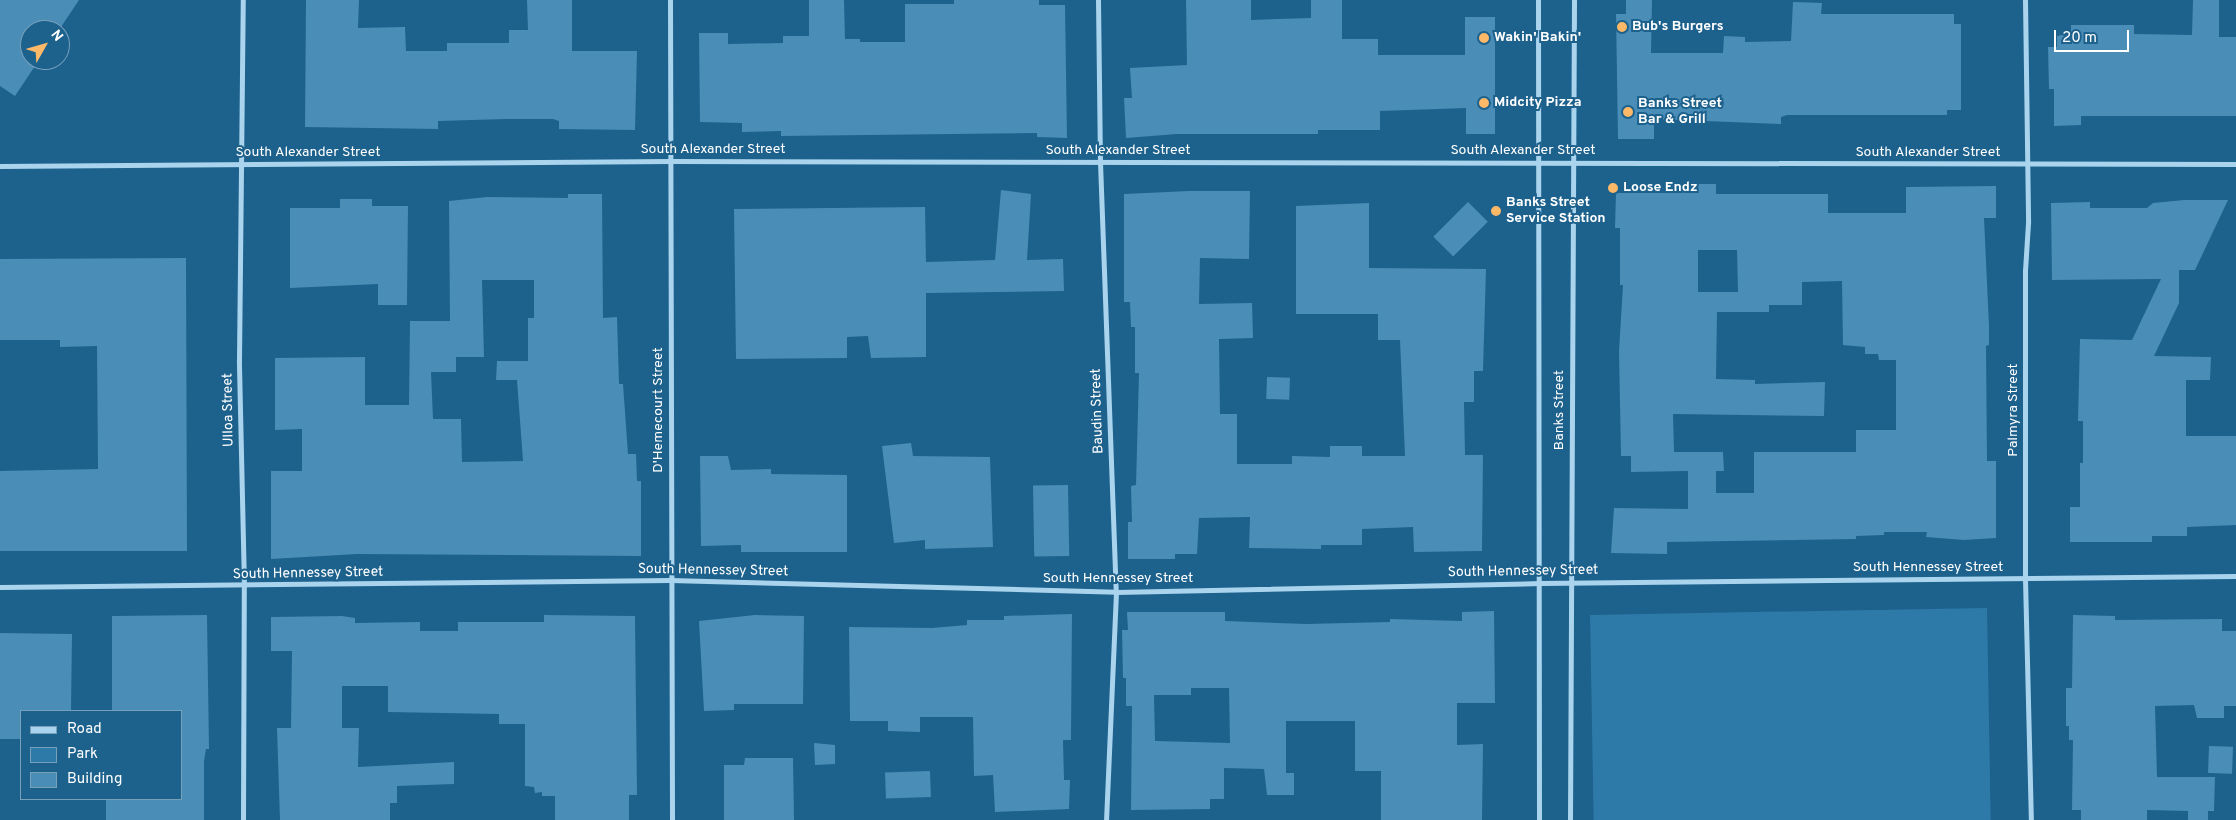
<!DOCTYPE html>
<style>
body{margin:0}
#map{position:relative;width:2236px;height:820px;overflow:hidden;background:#1d618d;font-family:Overpass,sans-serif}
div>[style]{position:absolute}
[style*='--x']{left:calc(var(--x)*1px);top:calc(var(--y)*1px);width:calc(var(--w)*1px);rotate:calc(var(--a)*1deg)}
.green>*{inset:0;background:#2d7aa9;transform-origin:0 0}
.building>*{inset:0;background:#4a8db7;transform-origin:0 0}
.street>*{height:5px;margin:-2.5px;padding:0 2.5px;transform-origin:2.5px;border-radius:2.5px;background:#aad4ed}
.dots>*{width:14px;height:14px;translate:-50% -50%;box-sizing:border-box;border:2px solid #1d618d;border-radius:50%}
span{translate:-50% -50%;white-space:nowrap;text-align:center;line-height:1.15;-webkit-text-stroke:4px #1d618d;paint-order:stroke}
.poi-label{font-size:14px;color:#fff;font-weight:700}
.left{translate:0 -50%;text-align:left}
.street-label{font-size:14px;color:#fff}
.legend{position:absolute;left:20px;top:710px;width:162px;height:90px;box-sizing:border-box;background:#1d618d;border:1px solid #77a0bb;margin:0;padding:6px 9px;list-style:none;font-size:15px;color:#fff}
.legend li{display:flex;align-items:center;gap:10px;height:25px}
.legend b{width:25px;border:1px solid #77a0bb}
.north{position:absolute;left:20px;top:20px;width:50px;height:50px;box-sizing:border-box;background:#1d618d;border:1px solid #77a0bb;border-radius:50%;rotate:52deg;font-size:14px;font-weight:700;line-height:20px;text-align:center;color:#fff}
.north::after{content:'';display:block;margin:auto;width:18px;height:22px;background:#fdb868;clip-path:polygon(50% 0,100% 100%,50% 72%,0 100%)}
.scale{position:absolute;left:2054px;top:30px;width:75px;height:22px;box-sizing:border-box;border:2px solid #fff;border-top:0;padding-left:6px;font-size:15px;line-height:18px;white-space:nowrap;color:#fff;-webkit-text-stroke:4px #1d618d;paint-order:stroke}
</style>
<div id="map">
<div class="green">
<i style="left:1987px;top:608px;width:212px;height:397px;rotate:89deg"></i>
</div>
<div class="building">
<i style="clip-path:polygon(0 0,79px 0,59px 30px,30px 30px,30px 60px,39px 60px,15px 96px,0 86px)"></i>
<i style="clip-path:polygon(306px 0,359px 0,358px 28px,405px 27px,406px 51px,447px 51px,447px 43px,509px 43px,509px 30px,528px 30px,527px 0,572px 0,572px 51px,637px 51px,635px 130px,559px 129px,559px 121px,553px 119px,506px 119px,438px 121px,438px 129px,305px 127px)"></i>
<i style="clip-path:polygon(809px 0,844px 0,845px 39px,860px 39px,860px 42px,905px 42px,905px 4px,954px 4px,954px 0,1039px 0,1039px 5px,1065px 5px,1067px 138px,1037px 137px,1037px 133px,781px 136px,781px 131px,742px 132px,742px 123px,700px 122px,699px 33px,728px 33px,728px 44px,783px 43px,783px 36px,809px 36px)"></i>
<i style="clip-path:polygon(1186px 0,1251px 0,1251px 20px,1311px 18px,1311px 0,1342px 0,1342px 39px,1378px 39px,1378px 55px,1465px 55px,1465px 17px,1495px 17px,1495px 134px,1466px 134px,1466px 108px,1380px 111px,1380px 130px,1318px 130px,1318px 134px,1177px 134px,1126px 138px,1124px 98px,1132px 98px,1130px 68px,1187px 65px)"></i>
<i style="clip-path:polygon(1626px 0,1652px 0,1651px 53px,1723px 53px,1724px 36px,1745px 37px,1745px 42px,1791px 41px,1793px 2px,1822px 3px,1821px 14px,1954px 14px,1954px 24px,1961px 24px,1961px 110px,1947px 110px,1947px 115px,1787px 115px,1781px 117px,1781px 124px,1654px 119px,1654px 139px,1618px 139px,1616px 14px,1626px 14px)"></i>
<i style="clip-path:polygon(2193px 0,2219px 0,2219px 37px,2236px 37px,2236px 116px,2081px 116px,2081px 125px,2054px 126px,2054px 89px,2049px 89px,2048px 47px,2057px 47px,2057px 36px,2071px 33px,2071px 25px,2134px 25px,2134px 34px,2192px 35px)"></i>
<i style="clip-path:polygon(evenodd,1670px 184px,1716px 184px,1716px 194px,1828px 194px,1828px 213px,1906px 213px,1906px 187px,1996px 186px,1996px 218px,1984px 218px,1989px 326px,1989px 345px,1986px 346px,1987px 461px,1996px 461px,1996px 538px,1964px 540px,1926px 537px,1927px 532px,1884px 532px,1884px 535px,1856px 536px,1856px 539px,1667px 542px,1667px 554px,1611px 553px,1614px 508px,1688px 509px,1688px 471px,1631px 472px,1631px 456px,1621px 456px,1619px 351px,1623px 285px,1620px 285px,1620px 228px,1615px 228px,1616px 193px,1670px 193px,1670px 184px,1698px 250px,1737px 250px,1738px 292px,1698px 292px,1698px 250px,1670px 184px,1842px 281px,1843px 345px,1865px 347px,1865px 354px,1878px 354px,1879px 360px,1896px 360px,1896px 430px,1856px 430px,1856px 452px,1754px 452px,1754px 493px,1716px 493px,1716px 471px,1724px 471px,1723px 452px,1674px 452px,1673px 414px,1824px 416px,1825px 382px,1755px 384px,1755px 380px,1716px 379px,1717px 312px,1769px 312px,1769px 305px,1802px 305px,1802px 282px,1842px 281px)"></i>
<i style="clip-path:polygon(1001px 190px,1031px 194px,1027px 260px,1063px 259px,1064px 291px,926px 293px,926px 357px,871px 358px,868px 336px,847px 337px,847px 358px,736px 359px,734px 209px,925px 207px,926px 262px,995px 260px)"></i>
<i style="clip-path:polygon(1189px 191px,1250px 191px,1249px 259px,1200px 258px,1199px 304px,1252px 303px,1253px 338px,1219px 339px,1220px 414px,1237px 414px,1237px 464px,1292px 464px,1292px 456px,1330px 457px,1330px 446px,1362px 446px,1362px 456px,1405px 456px,1400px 340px,1378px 340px,1378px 314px,1296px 314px,1296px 206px,1369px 203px,1369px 268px,1486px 269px,1483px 371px,1474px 371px,1474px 402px,1464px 402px,1465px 455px,1483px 455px,1482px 551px,1414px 552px,1413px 527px,1362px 529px,1362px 545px,1321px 545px,1321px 549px,1249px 548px,1250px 517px,1199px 518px,1197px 554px,1175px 554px,1175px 559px,1128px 559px,1128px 522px,1132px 522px,1131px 486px,1136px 485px,1139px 373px,1135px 373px,1135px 327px,1131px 327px,1130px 302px,1124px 302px,1124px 194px)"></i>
<i style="clip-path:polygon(evenodd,568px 194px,602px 194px,603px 318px,617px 317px,619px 384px,623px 384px,628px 454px,636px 454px,637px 481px,641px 481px,641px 556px,357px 554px,271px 559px,271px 471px,302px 471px,302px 429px,275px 430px,275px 358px,365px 357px,365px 405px,409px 405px,410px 321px,450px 321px,449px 201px,487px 197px,568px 198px,568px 194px,482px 280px,534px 280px,534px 318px,528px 318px,528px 361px,497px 361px,496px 380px,517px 380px,523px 461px,462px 462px,461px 419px,433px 419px,431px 372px,456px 372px,456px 357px,484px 357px,482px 280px)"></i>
<i style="clip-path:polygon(340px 199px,372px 199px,372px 206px,408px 206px,407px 305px,378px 305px,378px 284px,290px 288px,290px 208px,340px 208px)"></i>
<i style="clip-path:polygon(2184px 200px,2228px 200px,2195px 270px,2179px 270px,2179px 303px,2154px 356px,2211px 357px,2210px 380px,2186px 380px,2186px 436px,2236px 436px,2236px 525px,2187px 527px,2187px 536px,2152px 536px,2152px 542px,2070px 542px,2070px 507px,2080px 507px,2080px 463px,2083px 463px,2083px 421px,2078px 421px,2080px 339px,2132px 340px,2161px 279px,2052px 280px,2051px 203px,2090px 202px,2090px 208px,2147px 208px,2153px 203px)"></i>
<i style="left:1468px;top:202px;width:28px;height:49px;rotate:45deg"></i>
<i style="clip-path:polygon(186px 258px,187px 551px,0 551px,0 471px,98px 469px,97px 346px,60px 347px,60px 340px,0 340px,0 259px)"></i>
<i style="left:1267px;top:377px;width:23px;height:22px;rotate:2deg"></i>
<i style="clip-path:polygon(911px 443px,913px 456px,990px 457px,993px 547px,925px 549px,925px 540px,894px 543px,882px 446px)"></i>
<i style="clip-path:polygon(700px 456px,728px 456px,731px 470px,771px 469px,771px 474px,847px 475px,847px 552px,741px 552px,741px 545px,701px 546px)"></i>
<i style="left:1068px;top:485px;width:71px;height:35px;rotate:89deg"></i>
<i style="clip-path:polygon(evenodd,1494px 611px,1495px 703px,1457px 703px,1457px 745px,1483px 744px,1482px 820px,1381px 820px,1381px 771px,1355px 771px,1355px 721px,1286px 721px,1286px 773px,1294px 773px,1294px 795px,1267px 795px,1264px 769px,1224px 768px,1224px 799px,1210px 799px,1210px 809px,1131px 810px,1132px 706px,1126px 706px,1126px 678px,1123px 678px,1122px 630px,1128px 630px,1127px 612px,1225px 612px,1225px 621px,1306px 624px,1390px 622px,1390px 619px,1462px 621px,1462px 612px,1494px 611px,1191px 688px,1229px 688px,1230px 743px,1155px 741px,1154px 695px,1191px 695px,1191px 688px)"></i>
<i style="clip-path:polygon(1072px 614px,1071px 740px,1063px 740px,1064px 780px,1070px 780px,1069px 809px,995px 812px,993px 775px,974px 776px,973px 717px,920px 717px,920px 732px,888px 731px,888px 721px,850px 721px,849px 627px,932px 628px,967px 625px,967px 620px,1004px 620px,1004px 616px)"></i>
<i style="clip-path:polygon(207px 615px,209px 749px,206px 749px,204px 761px,204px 820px,106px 820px,106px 799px,181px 799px,181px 711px,112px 711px,112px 616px)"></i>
<i style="clip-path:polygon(544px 615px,635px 616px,637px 795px,629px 795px,629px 820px,555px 820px,555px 796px,542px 796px,542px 792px,535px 793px,534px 787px,525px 786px,525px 724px,499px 724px,499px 714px,388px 712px,388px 686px,342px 686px,342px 728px,359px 728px,358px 767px,454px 762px,454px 784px,397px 786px,397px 803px,390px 803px,390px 820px,280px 820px,277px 728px,291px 728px,292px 651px,271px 651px,271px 617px,342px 616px,355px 618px,355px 623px,420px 622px,420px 631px,458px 631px,458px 622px,544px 622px)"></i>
<i style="clip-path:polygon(755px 615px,804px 616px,803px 704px,734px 704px,734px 710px,704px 711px,699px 621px)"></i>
<i style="clip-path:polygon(2073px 615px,2115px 616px,2115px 620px,2222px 619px,2222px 631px,2236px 631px,2236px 706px,2224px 706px,2224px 718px,2197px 718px,2194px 705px,2155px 706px,2157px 777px,2215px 777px,2214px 811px,2208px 811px,2208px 820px,2188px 820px,2188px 811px,2147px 810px,2147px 820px,2081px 820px,2081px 810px,2072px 810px,2073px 740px,2069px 740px,2069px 726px,2066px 726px,2066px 688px,2072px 688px)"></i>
<i style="clip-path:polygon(0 633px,72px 634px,71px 711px,21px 711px,21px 739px,0 739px)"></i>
<i style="clip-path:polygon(814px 743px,835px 745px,835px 764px,815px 765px)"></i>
<i style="left:2209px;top:746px;width:24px;height:27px;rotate:2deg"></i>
<i style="clip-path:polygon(745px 758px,793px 758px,794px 820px,724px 820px,724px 765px,744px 765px)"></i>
<i style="left:930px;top:771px;width:26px;height:45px;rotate:88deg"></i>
</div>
<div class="street">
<i style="--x:670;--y:0;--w:820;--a:89.86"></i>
<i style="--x:1098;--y:0;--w:162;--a:89.3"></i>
<i style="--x:1100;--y:162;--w:430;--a:87.9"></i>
<i style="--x:1116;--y:592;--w:228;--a:92.5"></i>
<i style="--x:1538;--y:0;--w:820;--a:89.93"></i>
<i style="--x:2025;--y:0;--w:223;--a:89.2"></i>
<i style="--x:2028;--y:223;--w:48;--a:93.6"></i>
<i style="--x:2025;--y:271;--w:308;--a:90"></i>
<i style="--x:2025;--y:579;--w:241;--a:88.6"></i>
<i style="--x:0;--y:166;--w:671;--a:-0.43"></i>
<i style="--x:671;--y:161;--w:1565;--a:0.11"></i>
<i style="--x:0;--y:587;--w:670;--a:-0.6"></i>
<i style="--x:670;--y:580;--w:446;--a:1.5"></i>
<i style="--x:1116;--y:592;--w:425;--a:-1.2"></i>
<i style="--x:1541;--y:583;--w:695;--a:-0.58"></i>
<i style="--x:243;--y:820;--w:234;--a:-89.8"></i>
<i style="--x:244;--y:586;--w:226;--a:-91.3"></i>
<i style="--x:239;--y:360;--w:360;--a:-89.4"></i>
<i style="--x:1570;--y:820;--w:820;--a:-89.72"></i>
</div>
<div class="dots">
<i style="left:1622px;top:27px;background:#fdb868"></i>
<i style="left:1484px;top:38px;background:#fdb868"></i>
<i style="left:1484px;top:103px;background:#fdb868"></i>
<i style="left:1628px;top:112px;background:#fdb868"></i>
<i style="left:1613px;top:188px;background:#fdb868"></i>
<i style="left:1496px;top:211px;background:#fdb868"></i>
</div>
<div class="poi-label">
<span class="left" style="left:1632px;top:27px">Bub's Burgers</span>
<span class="left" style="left:1494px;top:38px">Wakin' Bakin'</span>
<span class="left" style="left:1494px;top:103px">Midcity Pizza</span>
<span class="left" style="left:1638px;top:112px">Banks Street<br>Bar &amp; Grill</span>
<span class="left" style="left:1623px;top:188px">Loose Endz</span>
<span class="left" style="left:1506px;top:211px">Banks Street<br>Service Station</span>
</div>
<div class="street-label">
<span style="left:713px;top:150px">South Alexander Street</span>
<span style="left:1118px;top:151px">South Alexander Street</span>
<span style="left:1523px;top:151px">South Alexander Street</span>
<span style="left:308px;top:153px">South Alexander Street</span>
<span style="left:1928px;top:153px">South Alexander Street</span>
<span style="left:229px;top:410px;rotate:-91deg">Ulloa Street</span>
<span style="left:659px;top:410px;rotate:-90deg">D'Hemecourt Street</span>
<span style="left:1560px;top:410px;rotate:-90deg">Banks Street</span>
<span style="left:2014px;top:410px;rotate:-90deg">Palmyra Street</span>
<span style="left:1098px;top:411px;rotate:-92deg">Baudin Street</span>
<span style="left:1928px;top:568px">South Hennessey Street</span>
<span style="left:713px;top:571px;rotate:1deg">South Hennessey Street</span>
<span style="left:1523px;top:572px;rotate:-1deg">South Hennessey Street</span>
<span style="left:308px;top:574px;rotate:-1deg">South Hennessey Street</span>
<span style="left:1118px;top:579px">South Hennessey Street</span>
</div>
<ul class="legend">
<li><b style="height:6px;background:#aad4ed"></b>Road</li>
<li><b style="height:14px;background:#2d7aa9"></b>Park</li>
<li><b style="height:14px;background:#4a8db7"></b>Building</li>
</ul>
<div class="north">N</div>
<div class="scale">20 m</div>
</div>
